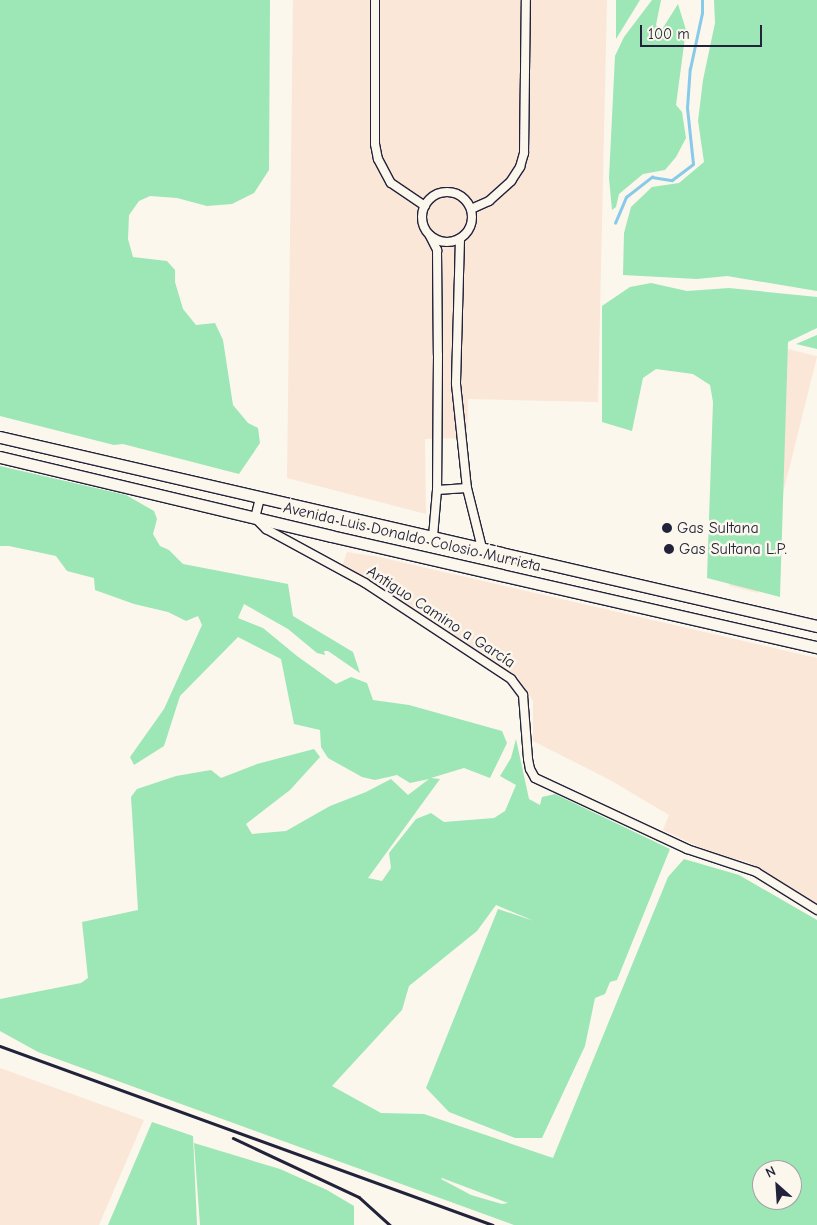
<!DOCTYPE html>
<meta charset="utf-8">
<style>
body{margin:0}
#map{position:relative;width:817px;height:1225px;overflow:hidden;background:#fbf7ec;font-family:"Comic Neue",sans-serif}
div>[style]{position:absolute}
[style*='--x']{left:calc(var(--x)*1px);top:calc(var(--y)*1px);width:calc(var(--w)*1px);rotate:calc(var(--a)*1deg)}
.built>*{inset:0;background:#fae7d8;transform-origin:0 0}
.green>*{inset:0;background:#9de6b6}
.stream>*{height:2.5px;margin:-1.25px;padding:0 1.25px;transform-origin:1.25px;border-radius:1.25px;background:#88cae9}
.roads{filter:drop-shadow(1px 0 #22223b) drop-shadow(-1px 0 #22223b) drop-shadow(0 1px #22223b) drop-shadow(0 -1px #22223b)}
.street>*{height:8px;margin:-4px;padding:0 4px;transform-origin:4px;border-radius:4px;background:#fbf7ec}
.street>.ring{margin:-4px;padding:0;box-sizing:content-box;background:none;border:8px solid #fbf7ec;border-radius:50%}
.secondary>*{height:11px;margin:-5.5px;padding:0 5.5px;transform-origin:5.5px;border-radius:5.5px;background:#fbf7ec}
.rail>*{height:2.5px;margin:-1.25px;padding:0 1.25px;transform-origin:1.25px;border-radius:1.25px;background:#22223b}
.dots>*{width:14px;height:14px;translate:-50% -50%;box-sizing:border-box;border:2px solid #fbf7ec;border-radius:50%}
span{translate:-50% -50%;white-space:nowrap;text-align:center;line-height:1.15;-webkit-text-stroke:5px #fbf7ec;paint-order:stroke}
.poi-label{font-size:16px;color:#22223b}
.left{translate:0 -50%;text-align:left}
.street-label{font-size:16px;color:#22223b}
.north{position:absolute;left:752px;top:1160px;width:50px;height:50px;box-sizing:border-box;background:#fbf7ec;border:1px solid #a4a2a5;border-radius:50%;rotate:334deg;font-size:14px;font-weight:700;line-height:20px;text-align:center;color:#22223b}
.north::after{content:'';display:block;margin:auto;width:18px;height:22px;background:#22223b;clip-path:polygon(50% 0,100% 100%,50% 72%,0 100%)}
.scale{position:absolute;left:640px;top:25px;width:122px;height:22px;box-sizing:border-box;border:2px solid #22223b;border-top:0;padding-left:6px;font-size:15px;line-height:18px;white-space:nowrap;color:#22223b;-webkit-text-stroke:4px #fbf7ec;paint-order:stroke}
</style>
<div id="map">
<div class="built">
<i style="clip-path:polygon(293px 0,607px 0,598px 402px,468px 399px,467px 438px,425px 439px,426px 514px,287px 478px)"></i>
<i style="left:788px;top:349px;width:30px;height:244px;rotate:14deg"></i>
<i style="clip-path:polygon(347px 552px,379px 557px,817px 658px,817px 904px,748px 862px,716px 855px,663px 830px,669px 815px,610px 780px,533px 741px,533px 701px,517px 676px,342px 566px)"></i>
<i style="clip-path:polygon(0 1068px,144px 1120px,99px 1225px,0 1225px)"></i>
</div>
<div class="green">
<i style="clip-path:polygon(0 0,270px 0,269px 170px,254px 193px,232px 204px,207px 206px,177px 198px,150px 196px,139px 201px,129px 215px,128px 239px,133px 257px,167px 261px,175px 270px,175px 282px,183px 309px,196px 325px,215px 323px,223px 340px,233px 405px,248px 423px,258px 428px,260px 443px,239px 474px,123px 444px,114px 445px,0 416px)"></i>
<i style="clip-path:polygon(616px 0,640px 0,616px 39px)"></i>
<i style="clip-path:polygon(652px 0,661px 0,656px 25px,661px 31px,678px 4px,686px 30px,676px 105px,682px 112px,686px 138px,676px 157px,665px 170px,643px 174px,619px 194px,616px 207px,612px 210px,609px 178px,615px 56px,624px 37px)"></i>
<i style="clip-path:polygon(714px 0,817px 0,817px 291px,727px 276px,697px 279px,623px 275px,624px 233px,631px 207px,652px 187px,679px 183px,704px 162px,698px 121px,703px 80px,715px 23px)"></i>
<i style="clip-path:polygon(651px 283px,687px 291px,729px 288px,817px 297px,817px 328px,788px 342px,780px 597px,707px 578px,713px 402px,710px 385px,693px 374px,656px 369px,643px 378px,632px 431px,602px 422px,602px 306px,630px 287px)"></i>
<i style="clip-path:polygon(817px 335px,817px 349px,796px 344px)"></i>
<i style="clip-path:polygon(evenodd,0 466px,126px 495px,154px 511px,157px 519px,153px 534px,160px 546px,169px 550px,183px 564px,288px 584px,293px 616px,353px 652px,360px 673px,328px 651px,324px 651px,325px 655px,317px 653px,288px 629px,244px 604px,238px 618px,263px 628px,297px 656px,336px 684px,351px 677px,367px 683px,373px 700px,409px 705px,502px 731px,507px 743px,490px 778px,464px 768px,431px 778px,440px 779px,368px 878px,382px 881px,391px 868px,389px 853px,416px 819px,431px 813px,444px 822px,494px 818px,505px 811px,516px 785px,500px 776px,511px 758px,516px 739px,529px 799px,540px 805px,542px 797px,555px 794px,670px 849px,617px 980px,610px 982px,605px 994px,595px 998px,585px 1046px,542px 1138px,515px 1138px,449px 1112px,426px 1088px,498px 909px,534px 921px,496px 905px,477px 931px,409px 986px,402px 1010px,332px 1086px,381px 1113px,424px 1114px,553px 1158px,668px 877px,684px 859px,739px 875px,817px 920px,817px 1225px,514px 1225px,38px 1052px,0 1031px,0 999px,81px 983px,88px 978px,82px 922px,138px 910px,131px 797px,137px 789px,176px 776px,211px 770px,221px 778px,257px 764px,314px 749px,320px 757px,290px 790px,246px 824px,252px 834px,286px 831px,330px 806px,366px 792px,391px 779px,408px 795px,429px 779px,410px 783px,397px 775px,375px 780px,362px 777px,328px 758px,321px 747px,320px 730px,294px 724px,281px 659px,238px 637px,180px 696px,164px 746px,134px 765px,130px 757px,164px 709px,202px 625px,198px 616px,186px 621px,168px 612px,134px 604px,95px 590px,94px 578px,67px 571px,56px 556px,9px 546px,0 546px,0 466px,762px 1170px,792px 1170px,792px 1200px,762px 1200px,762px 1170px,0 466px,441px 1179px,442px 1178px,508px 1203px,502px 1204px,471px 1195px,441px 1179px)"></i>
<i style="clip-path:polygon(152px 1122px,193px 1136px,197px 1225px,108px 1225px)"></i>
<i style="clip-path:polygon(194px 1143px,280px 1169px,327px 1190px,354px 1206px,354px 1225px,200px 1225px)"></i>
</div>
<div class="stream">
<i style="--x:615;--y:223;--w:28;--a:-67"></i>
<i style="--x:626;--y:197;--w:33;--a:-38"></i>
<i style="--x:652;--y:177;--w:20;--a:9"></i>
<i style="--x:672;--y:180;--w:26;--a:-37"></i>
<i style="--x:693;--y:164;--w:56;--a:-96.1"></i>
<i style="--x:687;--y:108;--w:39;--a:-86"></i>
<i style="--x:690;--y:69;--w:57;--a:-77.9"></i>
<i style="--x:702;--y:13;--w:13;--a:-90"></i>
</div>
<div class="roads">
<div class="street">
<i style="--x:375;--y:0;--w:144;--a:90"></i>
<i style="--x:375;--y:144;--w:15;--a:79"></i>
<i style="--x:378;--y:159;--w:27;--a:62"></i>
<i style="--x:391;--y:183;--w:41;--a:34.1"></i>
<i class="ring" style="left:422px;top:192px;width:42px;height:42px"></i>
<i style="--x:471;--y:209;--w:20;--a:-24"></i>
<i style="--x:489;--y:201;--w:30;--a:-42"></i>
<i style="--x:511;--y:181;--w:17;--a:-57"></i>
<i style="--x:520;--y:167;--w:15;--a:-74"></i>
<i style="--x:524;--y:153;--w:153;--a:-89.3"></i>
<i style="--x:430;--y:236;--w:16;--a:63"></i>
<i style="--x:437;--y:250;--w:105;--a:89.5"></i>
<i style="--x:438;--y:355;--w:135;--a:90.4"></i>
<i style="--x:437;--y:490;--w:47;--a:94.9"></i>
<i style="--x:460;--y:239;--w:145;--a:91.6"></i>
<i style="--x:456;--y:384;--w:105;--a:84"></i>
<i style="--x:467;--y:488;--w:62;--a:76"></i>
<i style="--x:437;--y:490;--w:30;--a:-4"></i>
<i style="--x:260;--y:498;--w:21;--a:104"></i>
<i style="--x:255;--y:518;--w:16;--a:45"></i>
<i style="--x:266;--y:529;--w:113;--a:28.6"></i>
<i style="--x:365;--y:583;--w:175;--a:33.3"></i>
<i style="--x:511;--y:679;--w:20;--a:53"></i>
<i style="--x:523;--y:695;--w:64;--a:85.5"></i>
<i style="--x:528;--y:759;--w:10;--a:79"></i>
<i style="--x:530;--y:769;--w:10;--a:61"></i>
<i style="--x:535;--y:778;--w:168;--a:25"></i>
<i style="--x:687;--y:849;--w:73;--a:18.4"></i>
<i style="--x:756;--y:872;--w:72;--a:31.9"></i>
</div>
<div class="secondary">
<i style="--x:0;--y:437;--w:839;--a:13.03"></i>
<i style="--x:0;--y:457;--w:340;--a:13.4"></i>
<i style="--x:331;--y:536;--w:499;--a:12.9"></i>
</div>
</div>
<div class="rail">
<i style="--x:0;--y:1046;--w:524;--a:19.96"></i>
<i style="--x:233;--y:1138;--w:139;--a:25.1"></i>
<i style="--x:359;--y:1197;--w:42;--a:42.1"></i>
</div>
<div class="dots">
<i style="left:667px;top:528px;background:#22223b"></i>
<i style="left:669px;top:549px;background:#22223b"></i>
</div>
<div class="poi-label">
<span class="left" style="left:677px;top:528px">Gas Sultana</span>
<span class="left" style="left:679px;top:549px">Gas Sultana L.P.</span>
</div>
<div class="street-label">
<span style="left:412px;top:537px;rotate:13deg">Avenida Luis Donaldo Colosio Murrieta</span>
<span style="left:441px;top:617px;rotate:33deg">Antiguo Camino a García</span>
</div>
<div class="north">N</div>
<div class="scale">100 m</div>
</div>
